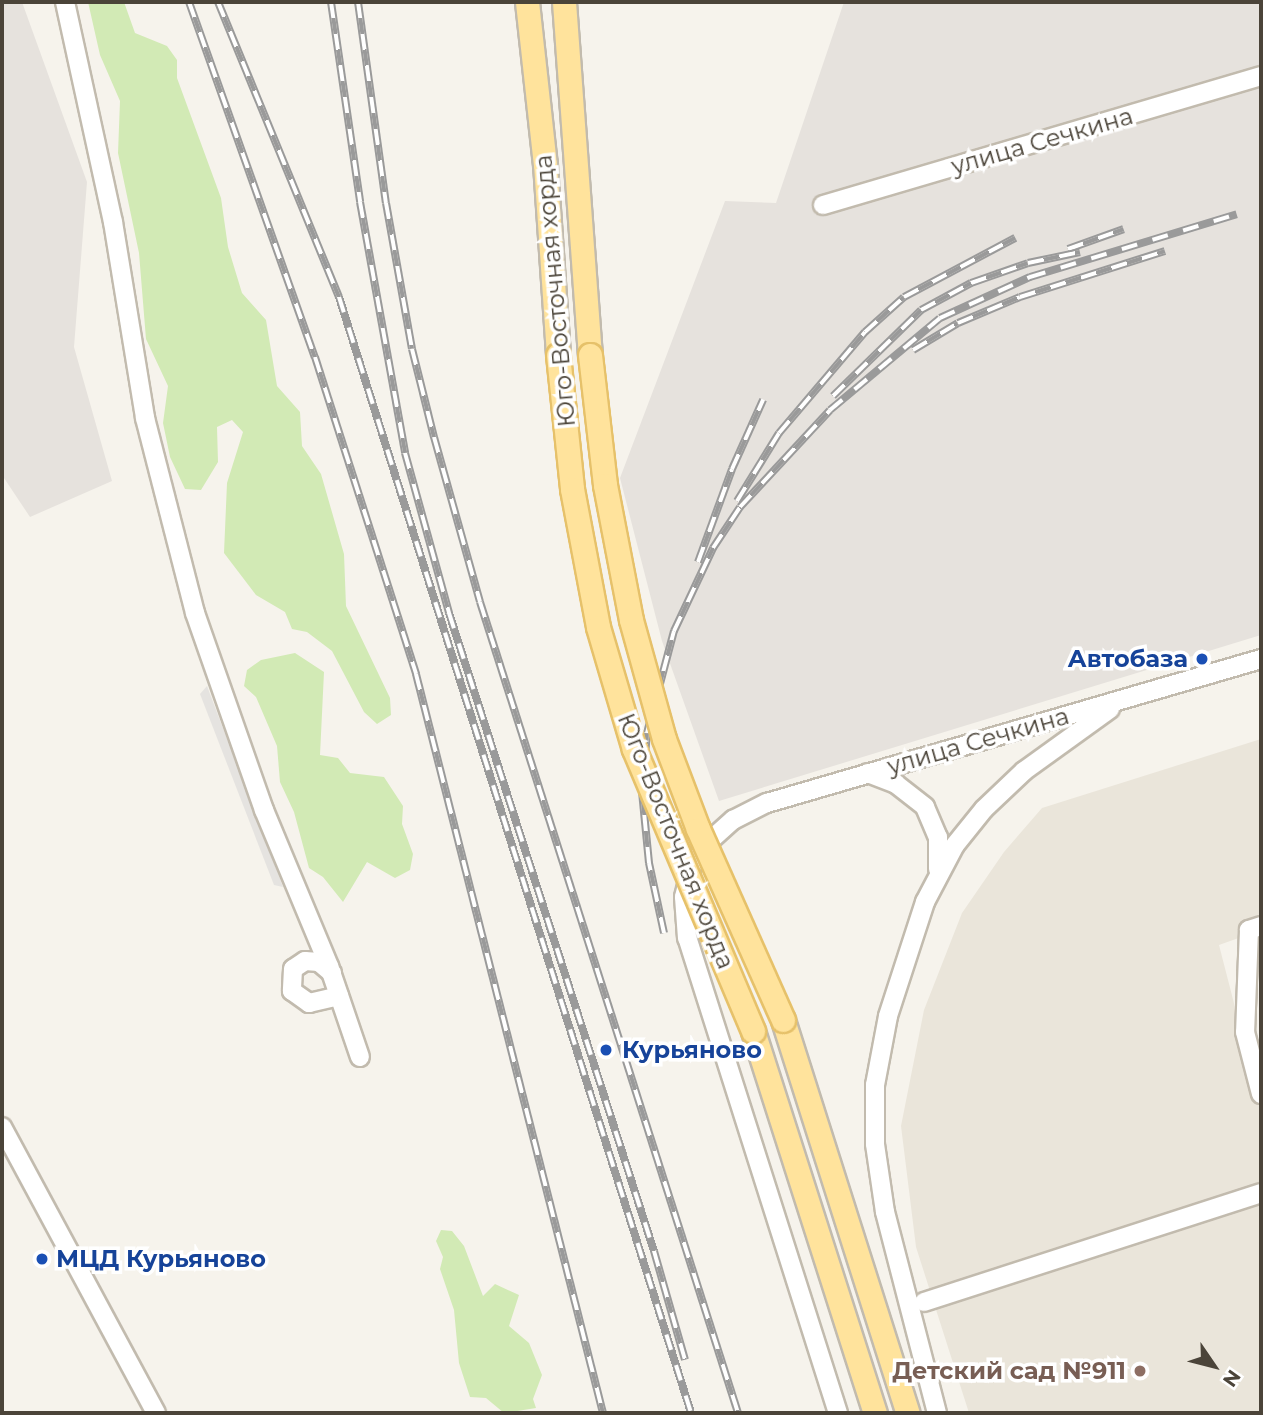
<!DOCTYPE html>
<meta charset="utf-8">
<style>
body{margin:0}
#map{position:relative;width:1263px;height:1415px;overflow:hidden;background:#f6f3ec;font-family:Montserrat,sans-serif}
div>[style]{position:absolute}
[style*='--x']{left:calc(var(--x)*1px);top:calc(var(--y)*1px);width:calc(var(--w)*1px);rotate:calc(var(--a)*1deg)}
.residential>*{inset:0;background:#eae5da}
.industrial>*{inset:0;background:#e6e2dd}
.green>*{inset:0;background:#d2eab5}
.parking>*{inset:0;background:#e5e3e0}
.roads{filter:drop-shadow(2px 0 #c2bbae) drop-shadow(-2px 0 #c2bbae) drop-shadow(0 2px #c2bbae) drop-shadow(0 -2px #c2bbae)}
.minor>*{height:18px;margin:-9px;padding:0 9px;transform-origin:9px;border-radius:9px;background:#fff}
.major>*{height:23px;margin:-11.5px;padding:0 11.5px;transform-origin:11.5px;border-radius:11.5px;background:#ffe39c}
.rail>*{height:8px;margin-top:-4px;transform-origin:0;background:repeating-linear-gradient(90deg,#fff 0 16px,#9a9a9a 0 32px);box-sizing:border-box;border-block:2px solid #9a9a9a}
.bridges{filter:drop-shadow(2px 0 #e6c16a) drop-shadow(-2px 0 #e6c16a) drop-shadow(0 2px #e6c16a) drop-shadow(0 -2px #e6c16a)}
.major-bridge>*{height:23px;margin:-11.5px;padding:0 11.5px;transform-origin:11.5px;border-radius:11.5px;background:#ffe39c}
.dots>*{width:19px;height:19px;translate:-50% -50%;box-sizing:border-box;border:4px solid #fff;border-radius:50%}
span{translate:-50% -50%;white-space:nowrap;text-align:center;line-height:1.15;-webkit-text-stroke:7px #fff;paint-order:stroke}
.street-label{font-size:24px;color:#4b4439}
.transit-label{font-size:24px;color:#164399;font-weight:700}
.right{translate:-100% -50%;text-align:right}
.left{translate:0 -50%;text-align:left}
.education-label{font-size:24px;color:#785e54;font-weight:700}
.frame{position:absolute;inset:0;border:4px solid #4b4439;pointer-events:none}
.north{position:absolute;left:1179px;top:1331px;width:70px;height:70px;-webkit-text-stroke:5px #fff;paint-order:stroke;rotate:125deg;font-size:19px;font-weight:700;line-height:28px;text-align:center;color:#4b4439}
.north::after{content:'';display:block;margin:auto;width:24px;height:32px;background:#4b4439;clip-path:polygon(50% 0,100% 100%,50% 72%,0 100%)}
</style>
<div id="map">
<div class="residential">
<i style="clip-path:polygon(1261px 739px,1261px 930px,1219px 945px,1261px 1108px,1261px 1413px,969px 1413px,916px 1247px,901px 1126px,924px 1010px,962px 913px,1004px 852px,1042px 808px)"></i>
</div>
<div class="industrial">
<i style="clip-path:polygon(2px 2px,22px 2px,87px 182px,74px 347px,112px 481px,30px 517px,2px 475px)"></i>
<i style="clip-path:polygon(844px 2px,1261px 2px,1261px 635px,719px 801px,662px 641px,620px 478px,725px 201px,776px 203px)"></i>
</div>
<div class="green">
<i style="clip-path:polygon(88px 2px,124px 2px,135px 33px,167px 46px,177px 60px,177px 78px,221px 198px,228px 247px,242px 293px,266px 320px,277px 386px,300px 412px,302px 446px,321px 474px,344px 554px,346px 606px,390px 698px,391px 715px,377px 724px,364px 712px,332px 651px,307px 632px,292px 629px,285px 612px,256px 595px,224px 553px,227px 483px,243px 432px,232px 420px,217px 427px,218px 462px,201px 490px,185px 489px,170px 457px,163px 423px,168px 386px,146px 339px,139px 253px,118px 153px,120px 101px,100px 55px)"></i>
<i style="clip-path:polygon(295px 653px,324px 672px,320px 755px,338px 758px,350px 773px,384px 777px,403px 806px,402px 824px,413px 854px,410px 870px,395px 878px,367px 862px,343px 902px,323px 877px,309px 868px,294px 812px,280px 782px,277px 746px,256px 697px,244px 686px,247px 670px,261px 660px)"></i>
<i style="clip-path:polygon(441px 1230px,452px 1231px,464px 1246px,483px 1296px,495px 1284px,519px 1295px,509px 1326px,529px 1343px,542px 1375px,533px 1399px,536px 1408px,504px 1413px,486px 1398px,470px 1397px,459px 1363px,454px 1310px,440px 1269px,443px 1257px,436px 1241px)"></i>
</div>
<div class="parking">
<i style="clip-path:polygon(207px 686px,283px 887px,274px 885px,200px 694px)"></i>
</div>
<div class="roads">
<div class="minor">
<i style="--x:65;--y:2;--w:225;--a:77.7"></i>
<i style="--x:113;--y:222;--w:199;--a:80.7"></i>
<i style="--x:145;--y:418;--w:201;--a:75.6"></i>
<i style="--x:195;--y:613;--w:209;--a:70.7"></i>
<i style="--x:264;--y:810;--w:169;--a:67.4"></i>
<i style="--x:329;--y:966;--w:96;--a:71.2"></i>
<i style="--x:823;--y:205;--w:457;--a:-16.4"></i>
<i style="--x:868;--y:773;--w:30;--a:21"></i>
<i style="--x:896;--y:784;--w:37;--a:38"></i>
<i style="--x:925;--y:807;--w:33;--a:67"></i>
<i style="--x:938;--y:837;--w:32;--a:90"></i>
<i style="--x:1261;--y:926;--w:13;--a:162"></i>
<i style="--x:1249;--y:930;--w:102;--a:92.2"></i>
<i style="--x:1245;--y:1032;--w:64;--a:75.5"></i>
<i style="--x:332;--y:973;--w:17;--a:-140"></i>
<i style="--x:319;--y:962;--w:14;--a:-176"></i>
<i style="--x:305;--y:961;--w:14;--a:146"></i>
<i style="--x:293;--y:969;--w:22;--a:93"></i>
<i style="--x:292;--y:991;--w:21;--a:35"></i>
<i style="--x:309;--y:1003;--w:31;--a:-13"></i>
<i style="--x:2;--y:1127;--w:325;--a:61.7"></i>
<i style="--x:924;--y:1302;--w:354;--a:-17.9"></i>
<i style="--x:838;--y:1413;--w:498;--a:-107.6"></i>
<i style="--x:687;--y:938;--w:41;--a:-94.2"></i>
<i style="--x:684;--y:897;--w:33;--a:-76"></i>
<i style="--x:692;--y:865;--w:24;--a:-57"></i>
<i style="--x:705;--y:845;--w:38;--a:-42"></i>
<i style="--x:733;--y:820;--w:38;--a:-27"></i>
<i style="--x:767;--y:803;--w:515;--a:-16.25"></i>
<i style="--x:937;--y:1413;--w:208;--a:-104.5"></i>
<i style="--x:885;--y:1212;--w:69;--a:-98.4"></i>
<i style="--x:875;--y:1144;--w:59;--a:-90"></i>
<i style="--x:875;--y:1085;--w:70;--a:-79.3"></i>
<i style="--x:888;--y:1016;--w:120;--a:-72"></i>
<i style="--x:925;--y:902;--w:64;--a:-62.2"></i>
<i style="--x:955;--y:845;--w:46;--a:-51.1"></i>
<i style="--x:984;--y:809;--w:55;--a:-43.5"></i>
<i style="--x:1024;--y:771;--w:106;--a:-35.8"></i>
</div>
<div class="major">
<i style="--x:527;--y:2;--w:163;--a:83.7"></i>
<i style="--x:545;--y:164;--w:191;--a:86.1"></i>
<i style="--x:564;--y:2;--w:354;--a:85.8"></i>
<i style="--x:783;--y:1020;--w:412;--a:72.4"></i>
<i style="--x:753;--y:1031;--w:401;--a:72.3"></i>
</div>
</div>
<div class="rail">
<i style="--x:189;--y:2;--w:377;--a:70.5"></i>
<i style="--x:315;--y:357;--w:333;--a:72.3"></i>
<i style="--x:416;--y:674;--w:762;--a:75.8"></i>
<i style="--x:218;--y:2;--w:319;--a:67.7"></i>
<i style="--x:339;--y:297;--w:1170;--a:72.49"></i>
<i style="--x:331;--y:2;--w:202;--a:81.7"></i>
<i style="--x:360;--y:202;--w:255;--a:79.8"></i>
<i style="--x:405;--y:453;--w:166;--a:74.6"></i>
<i style="--x:449;--y:613;--w:670;--a:72.19"></i>
<i style="--x:654;--y:1251;--w:113;--a:74.1"></i>
<i style="--x:358;--y:2;--w:203;--a:82.1"></i>
<i style="--x:386;--y:203;--w:148;--a:79.9"></i>
<i style="--x:412;--y:349;--w:91;--a:76"></i>
<i style="--x:434;--y:437;--w:171;--a:74.4"></i>
<i style="--x:480;--y:602;--w:851;--a:72.35"></i>
<i style="--x:1068;--y:249;--w:59;--a:-19.7"></i>
<i style="--x:913;--y:350;--w:52;--a:-31"></i>
<i style="--x:958;--y:323;--w:67;--a:-22.8"></i>
<i style="--x:1020;--y:297;--w:152;--a:-17.6"></i>
<i style="--x:833;--y:396;--w:123;--a:-44.3"></i>
<i style="--x:921;--y:310;--w:57;--a:-28.4"></i>
<i style="--x:971;--y:283;--w:60;--a:-19.3"></i>
<i style="--x:1028;--y:263;--w:53;--a:-11.9"></i>
<i style="--x:737;--y:501;--w:80;--a:-58.3"></i>
<i style="--x:779;--y:433;--w:133;--a:-49.6"></i>
<i style="--x:865;--y:332;--w:52;--a:-41.9"></i>
<i style="--x:904;--y:297;--w:126;--a:-28"></i>
<i style="--x:698;--y:562;--w:99;--a:-69.9"></i>
<i style="--x:732;--y:469;--w:76;--a:-65.8"></i>
<i style="--x:664;--y:933;--w:72;--a:-102.1"></i>
<i style="--x:649;--y:863;--w:71;--a:-95.6"></i>
<i style="--x:642;--y:792;--w:59;--a:-85.2"></i>
<i style="--x:647;--y:733;--w:106;--a:-75.2"></i>
<i style="--x:674;--y:631;--w:92;--a:-64.8"></i>
<i style="--x:713;--y:548;--w:49;--a:-56.6"></i>
<i style="--x:740;--y:507;--w:132;--a:-47.1"></i>
<i style="--x:830;--y:410;--w:143;--a:-39.9"></i>
<i style="--x:940;--y:318;--w:99;--a:-24.5"></i>
<i style="--x:1030;--y:277;--w:216;--a:-16.9"></i>
</div>
<div class="bridges">
<div class="major-bridge">
<i style="--x:558;--y:355;--w:135;--a:84"></i>
<i style="--x:572;--y:489;--w:140;--a:79.3"></i>
<i style="--x:598;--y:627;--w:127;--a:73.6"></i>
<i style="--x:634;--y:749;--w:306;--a:67.1"></i>
<i style="--x:590;--y:355;--w:131;--a:83.4"></i>
<i style="--x:605;--y:485;--w:137;--a:79.1"></i>
<i style="--x:631;--y:620;--w:123;--a:74.5"></i>
<i style="--x:664;--y:739;--w:96;--a:69.3"></i>
<i style="--x:698;--y:829;--w:209;--a:66"></i>
</div>
</div>
<div class="dots">
<i style="left:1202px;top:659px;background:#1a4fb4"></i>
<i style="left:606px;top:1050px;background:#1a4fb4"></i>
<i style="left:42px;top:1259px;background:#1a4fb4"></i>
<i style="left:1140px;top:1371px;background:#8d6e63"></i>
</div>
<div class="street-label">
<span style="left:1042px;top:141px;rotate:-16deg">улица Сечкина</span>
<span style="left:555px;top:291px;rotate:-95deg">Юго-Восточная хорда</span>
<span style="left:978px;top:741px;rotate:-16deg">улица Сечкина</span>
<span style="left:676px;top:841px;rotate:68deg">Юго-Восточная хорда</span>
</div>
<div class="transit-label">
<span class="right" style="left:1188px;top:659px">Автобаза</span>
<span class="left" style="left:622px;top:1050px">Курьяново</span>
<span class="left" style="left:56px;top:1259px">МЦД Курьяново</span>
</div>
<div class="education-label">
<span class="right" style="left:1126px;top:1371px">Детский сад №911</span>
</div>
<div class="frame"></div>
<div class="north">N</div>
</div>
